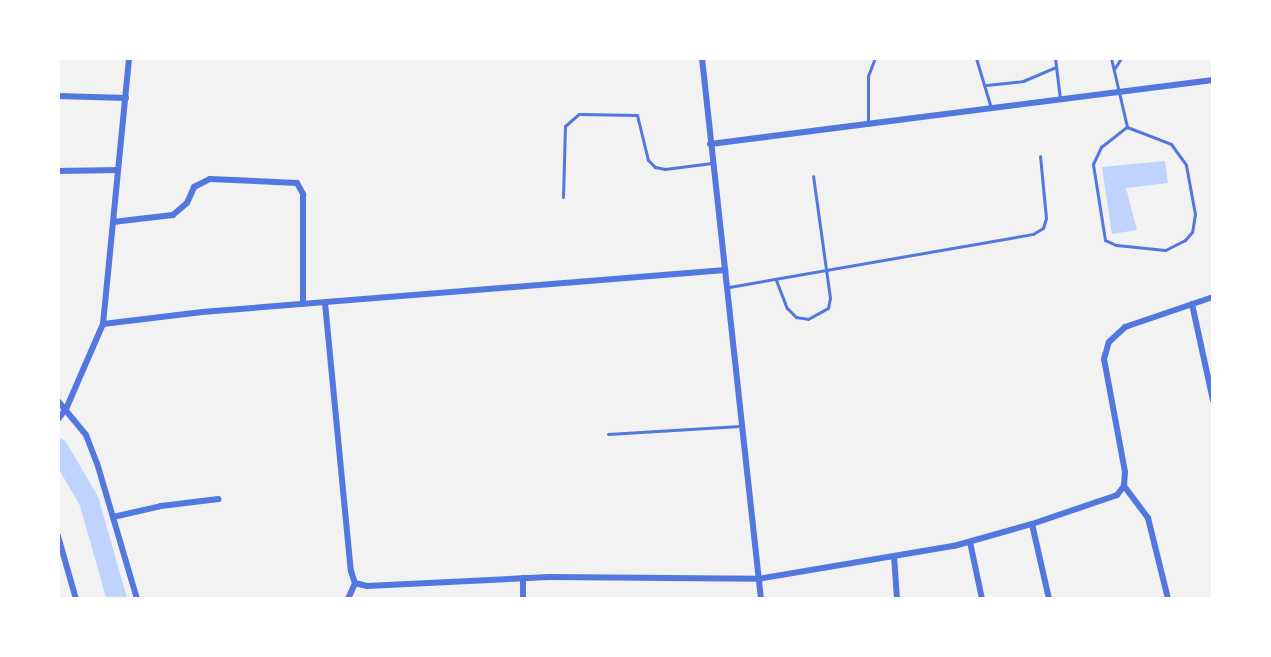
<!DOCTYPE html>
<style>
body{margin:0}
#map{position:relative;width:1271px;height:657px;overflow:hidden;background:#f2f2f2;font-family:Figtree,sans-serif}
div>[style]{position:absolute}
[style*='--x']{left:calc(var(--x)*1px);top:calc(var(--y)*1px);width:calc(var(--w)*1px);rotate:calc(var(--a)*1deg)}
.water>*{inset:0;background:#bfd3fe}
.river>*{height:20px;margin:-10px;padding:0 10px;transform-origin:10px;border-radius:10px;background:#bfd3fe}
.service>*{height:3px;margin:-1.5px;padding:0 1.5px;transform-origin:1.5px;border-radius:1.5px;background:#5277de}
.minor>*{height:6px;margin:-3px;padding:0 3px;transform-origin:3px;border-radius:3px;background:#5277de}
span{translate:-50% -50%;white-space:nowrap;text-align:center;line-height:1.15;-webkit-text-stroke:6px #fff;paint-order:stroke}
.frame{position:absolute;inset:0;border:60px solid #fff;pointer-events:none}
</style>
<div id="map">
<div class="water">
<i style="clip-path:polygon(1165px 161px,1168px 183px,1126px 188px,1137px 230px,1112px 234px,1102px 167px)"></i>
</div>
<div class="river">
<i style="--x:58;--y:448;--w:61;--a:59.7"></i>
<i style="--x:89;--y:501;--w:102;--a:74.1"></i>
</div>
<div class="service">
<i style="--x:976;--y:58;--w:52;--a:73.3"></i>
<i style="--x:1055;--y:58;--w:39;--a:83"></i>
<i style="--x:1111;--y:58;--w:71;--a:76.9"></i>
<i style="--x:1127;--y:127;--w:47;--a:21.1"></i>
<i style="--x:1171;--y:144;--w:26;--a:54"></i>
<i style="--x:1186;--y:165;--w:50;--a:79.6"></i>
<i style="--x:1195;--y:214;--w:18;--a:99"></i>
<i style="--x:1192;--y:232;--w:11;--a:131"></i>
<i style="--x:1185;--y:240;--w:22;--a:153"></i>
<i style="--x:1165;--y:250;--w:49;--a:-174.2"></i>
<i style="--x:1116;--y:245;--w:12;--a:-156"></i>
<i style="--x:1105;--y:240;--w:77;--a:-99"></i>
<i style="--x:1093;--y:164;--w:19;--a:-65"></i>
<i style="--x:1101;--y:147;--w:33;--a:-38"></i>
<i style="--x:1115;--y:68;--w:12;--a:-59"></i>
<i style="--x:986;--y:85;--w:37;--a:-6"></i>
<i style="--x:1023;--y:81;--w:36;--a:-23"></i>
<i style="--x:868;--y:124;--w:48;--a:-90"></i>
<i style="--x:868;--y:76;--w:19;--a:-69"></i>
<i style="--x:563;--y:197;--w:71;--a:-88.4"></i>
<i style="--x:565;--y:126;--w:18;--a:-41"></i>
<i style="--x:579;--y:114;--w:58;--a:1"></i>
<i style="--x:637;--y:115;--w:46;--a:76.3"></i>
<i style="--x:648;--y:160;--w:10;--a:45"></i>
<i style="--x:655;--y:167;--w:10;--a:11"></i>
<i style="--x:665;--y:169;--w:47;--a:-7.3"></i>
<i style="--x:776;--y:280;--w:30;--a:69"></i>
<i style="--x:787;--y:308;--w:13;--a:45"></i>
<i style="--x:796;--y:317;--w:12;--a:9"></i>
<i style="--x:808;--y:319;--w:23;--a:-29"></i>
<i style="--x:828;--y:308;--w:10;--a:-79"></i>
<i style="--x:830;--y:298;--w:123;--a:-97.9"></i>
<i style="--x:729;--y:287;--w:309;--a:-9.9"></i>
<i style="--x:1033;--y:234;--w:12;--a:-31"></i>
<i style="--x:1043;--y:228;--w:10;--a:-73"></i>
<i style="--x:1046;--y:218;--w:62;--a:-95.5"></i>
<i style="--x:608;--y:434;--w:132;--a:-3.5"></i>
</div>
<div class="minor">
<i style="--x:702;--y:58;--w:544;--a:83.78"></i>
<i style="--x:58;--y:96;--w:68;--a:1.7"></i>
<i style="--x:710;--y:144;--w:507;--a:-7.25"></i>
<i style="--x:58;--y:171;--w:60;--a:-1"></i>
<i style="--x:113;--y:222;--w:60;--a:-6.7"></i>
<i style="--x:173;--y:215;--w:18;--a:-41"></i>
<i style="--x:187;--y:203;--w:17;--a:-66"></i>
<i style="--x:194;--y:187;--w:18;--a:-27"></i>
<i style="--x:210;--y:179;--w:87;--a:2.6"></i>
<i style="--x:297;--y:183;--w:13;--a:61"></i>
<i style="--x:303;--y:194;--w:110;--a:90"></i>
<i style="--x:325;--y:303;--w:269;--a:84.5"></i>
<i style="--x:351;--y:571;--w:13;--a:72"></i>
<i style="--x:355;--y:583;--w:12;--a:14"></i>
<i style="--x:367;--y:586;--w:182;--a:-2.8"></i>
<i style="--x:549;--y:577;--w:209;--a:0.5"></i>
<i style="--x:758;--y:579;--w:199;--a:-9.6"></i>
<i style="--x:954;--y:546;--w:81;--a:-15.8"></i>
<i style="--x:1032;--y:524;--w:90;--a:-18.8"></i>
<i style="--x:1117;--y:495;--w:11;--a:-52"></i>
<i style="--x:1124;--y:486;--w:14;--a:-86"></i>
<i style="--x:1125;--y:472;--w:115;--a:-100.5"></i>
<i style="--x:1104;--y:359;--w:18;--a:-74"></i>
<i style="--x:1109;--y:342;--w:22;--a:-43"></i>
<i style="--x:1125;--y:327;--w:93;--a:-18.8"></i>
<i style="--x:1192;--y:304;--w:98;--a:77.7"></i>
<i style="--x:103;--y:324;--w:100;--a:-6.9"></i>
<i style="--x:202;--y:312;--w:525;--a:-4.59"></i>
<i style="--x:58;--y:401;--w:44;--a:50.5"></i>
<i style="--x:86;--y:435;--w:30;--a:69"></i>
<i style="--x:97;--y:463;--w:142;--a:73.6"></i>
<i style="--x:58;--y:419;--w:13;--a:-51"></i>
<i style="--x:66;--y:409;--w:93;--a:-66.5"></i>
<i style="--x:103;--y:324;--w:267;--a:-84.4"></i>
<i style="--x:1124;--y:486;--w:40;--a:53"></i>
<i style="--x:1148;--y:518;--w:83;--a:76.1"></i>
<i style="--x:113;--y:517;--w:49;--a:-12.9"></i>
<i style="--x:161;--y:506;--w:58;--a:-6.9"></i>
<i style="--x:1032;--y:524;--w:77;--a:77.2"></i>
<i style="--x:58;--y:536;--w:66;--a:74.1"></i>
<i style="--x:970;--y:542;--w:58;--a:78.1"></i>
<i style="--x:894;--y:556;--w:43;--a:86"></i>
<i style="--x:523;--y:578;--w:21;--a:90"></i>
<i style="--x:348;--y:599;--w:17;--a:-66"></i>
</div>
<div class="frame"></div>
</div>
